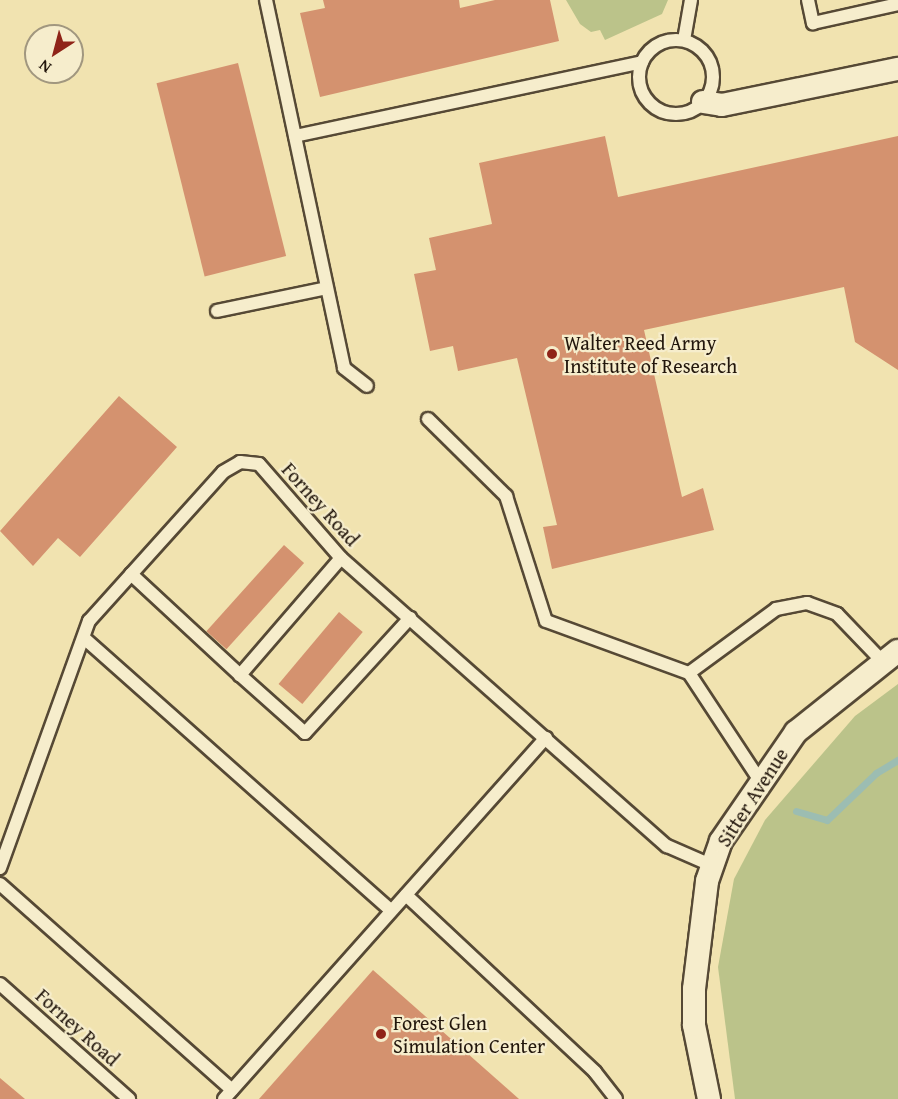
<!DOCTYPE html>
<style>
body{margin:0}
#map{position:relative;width:898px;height:1099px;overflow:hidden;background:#f1e3b0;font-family:"Gentium Book Plus",serif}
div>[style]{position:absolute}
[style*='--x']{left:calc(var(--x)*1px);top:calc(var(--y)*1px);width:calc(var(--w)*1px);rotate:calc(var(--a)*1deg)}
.green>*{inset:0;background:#bbc38a}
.stream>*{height:7px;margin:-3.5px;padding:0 3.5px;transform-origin:3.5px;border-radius:3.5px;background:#9cbdb2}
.building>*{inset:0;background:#d4926f;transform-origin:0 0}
.roads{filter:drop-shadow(2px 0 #564935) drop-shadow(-2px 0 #564935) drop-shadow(0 2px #564935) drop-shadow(0 -2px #564935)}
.service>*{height:12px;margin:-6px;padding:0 6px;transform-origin:6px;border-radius:6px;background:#f6edcc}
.service>.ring{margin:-6px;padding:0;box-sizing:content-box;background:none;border:12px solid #f6edcc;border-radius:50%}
.minor>*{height:22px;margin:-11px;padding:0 11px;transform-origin:11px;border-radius:11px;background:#f6edcc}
.dots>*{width:16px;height:16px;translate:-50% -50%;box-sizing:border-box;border:3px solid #f6edcc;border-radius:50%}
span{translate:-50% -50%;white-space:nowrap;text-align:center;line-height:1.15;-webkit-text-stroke:4.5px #f6edcc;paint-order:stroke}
.poi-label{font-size:20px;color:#22160c}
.left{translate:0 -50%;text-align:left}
.street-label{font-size:20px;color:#22160c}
.north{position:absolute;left:24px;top:24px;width:60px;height:60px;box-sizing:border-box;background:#f6edcc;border:2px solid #a1977f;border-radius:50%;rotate:216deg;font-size:16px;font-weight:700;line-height:24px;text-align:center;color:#22160c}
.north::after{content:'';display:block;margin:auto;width:21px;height:27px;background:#8f2418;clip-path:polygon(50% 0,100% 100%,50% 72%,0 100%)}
</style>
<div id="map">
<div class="green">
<i style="clip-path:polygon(566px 0,668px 0,662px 14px,605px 40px,600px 30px,591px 32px,580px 24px)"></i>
<i style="clip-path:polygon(898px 684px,898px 1099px,735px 1099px,718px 967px,734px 879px,765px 820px,855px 716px)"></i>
</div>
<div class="stream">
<i style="--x:796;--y:811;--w:32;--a:16"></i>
<i style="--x:827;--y:820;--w:68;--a:-43.8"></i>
<i style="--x:876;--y:773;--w:26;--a:-31"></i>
</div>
<div class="building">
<i style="clip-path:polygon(323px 0,459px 0,460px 8px,495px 0,550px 0,559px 41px,320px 97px,300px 13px,325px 8px)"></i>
<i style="left:238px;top:63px;width:199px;height:84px;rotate:76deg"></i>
<i style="clip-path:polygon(605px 136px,618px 197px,898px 136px,898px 370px,855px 342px,844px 287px,644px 330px,682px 497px,703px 488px,714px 530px,552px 569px,543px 527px,557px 525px,517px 358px,458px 371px,453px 346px,430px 351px,414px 274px,436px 270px,429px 238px,492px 224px,479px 163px)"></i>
<i style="clip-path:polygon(119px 396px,177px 447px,80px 557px,58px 538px,33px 566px,0 531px)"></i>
<i style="left:284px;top:545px;width:27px;height:116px;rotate:42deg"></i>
<i style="left:339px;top:612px;width:31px;height:94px;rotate:40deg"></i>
<i style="clip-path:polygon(373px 970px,519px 1099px,259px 1099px)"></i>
<i style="clip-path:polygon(0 1078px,25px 1099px,0 1099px)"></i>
</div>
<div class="roads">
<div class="service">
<i style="--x:266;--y:0;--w:376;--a:78"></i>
<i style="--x:344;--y:368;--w:29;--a:38"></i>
<i style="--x:808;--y:0;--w:24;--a:78"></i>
<i style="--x:813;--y:23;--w:87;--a:-12.6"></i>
<i style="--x:684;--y:40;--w:41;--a:-80.1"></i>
<i class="ring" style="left:639px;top:40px;width:62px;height:62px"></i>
<i style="--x:295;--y:136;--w:355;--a:-12"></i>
<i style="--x:217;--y:311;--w:112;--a:-11.8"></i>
<i style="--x:428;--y:419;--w:110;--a:44.6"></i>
<i style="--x:506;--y:496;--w:131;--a:72.3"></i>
<i style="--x:546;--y:621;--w:152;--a:20"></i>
<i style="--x:689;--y:673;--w:127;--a:56.6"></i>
<i style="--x:341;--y:558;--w:155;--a:130.8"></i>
<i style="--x:240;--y:675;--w:87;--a:41.7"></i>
<i style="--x:305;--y:733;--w:156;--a:-47.6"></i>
<i style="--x:131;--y:574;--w:149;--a:42.8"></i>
<i style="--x:84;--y:638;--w:409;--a:41.6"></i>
<i style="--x:689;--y:673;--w:108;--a:-36.3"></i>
<i style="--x:776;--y:609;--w:32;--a:-11"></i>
<i style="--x:807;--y:603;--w:32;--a:20"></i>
<i style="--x:837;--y:614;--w:66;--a:46.2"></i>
<i style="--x:0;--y:868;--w:263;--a:-70.2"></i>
<i style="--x:89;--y:621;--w:200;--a:-48"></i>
<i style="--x:223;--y:472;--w:20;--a:-30"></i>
<i style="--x:240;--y:462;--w:19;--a:6"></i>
<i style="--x:259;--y:464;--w:125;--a:48.9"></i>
<i style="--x:341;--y:558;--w:435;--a:41.5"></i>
<i style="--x:667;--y:846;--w:48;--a:23.4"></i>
<i style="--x:0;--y:884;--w:310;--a:41.6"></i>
<i style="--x:406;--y:895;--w:259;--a:43.1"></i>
<i style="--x:595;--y:1072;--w:34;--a:52"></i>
<i style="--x:0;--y:984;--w:173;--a:41.7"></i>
<i style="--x:224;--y:1099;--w:484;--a:-48.3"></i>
</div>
<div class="minor">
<i style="--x:703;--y:102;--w:19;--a:9"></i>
<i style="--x:722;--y:105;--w:180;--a:-11.6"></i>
<i style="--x:709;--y:1099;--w:76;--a:-101.5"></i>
<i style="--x:694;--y:1025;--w:36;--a:-90"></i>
<i style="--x:694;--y:989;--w:109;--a:-83.1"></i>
<i style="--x:707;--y:881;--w:42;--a:-70.7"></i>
<i style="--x:721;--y:841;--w:132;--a:-55.5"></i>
<i style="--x:796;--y:732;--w:130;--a:-38.5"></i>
</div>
</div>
<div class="dots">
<i style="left:552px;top:354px;background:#8f2418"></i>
<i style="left:381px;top:1034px;background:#8f2418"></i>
</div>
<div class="poi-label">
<span class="left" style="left:564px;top:354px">Walter Reed Army<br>Institute of Research</span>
<span class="left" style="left:393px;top:1034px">Forest Glen<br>Simulation Center</span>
</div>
<div class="street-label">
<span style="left:321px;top:504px;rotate:48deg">Forney Road</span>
<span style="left:752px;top:797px;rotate:-57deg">Sitter Avenue</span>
<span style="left:78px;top:1027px;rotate:42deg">Forney Road</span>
</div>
<div class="north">N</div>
</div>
